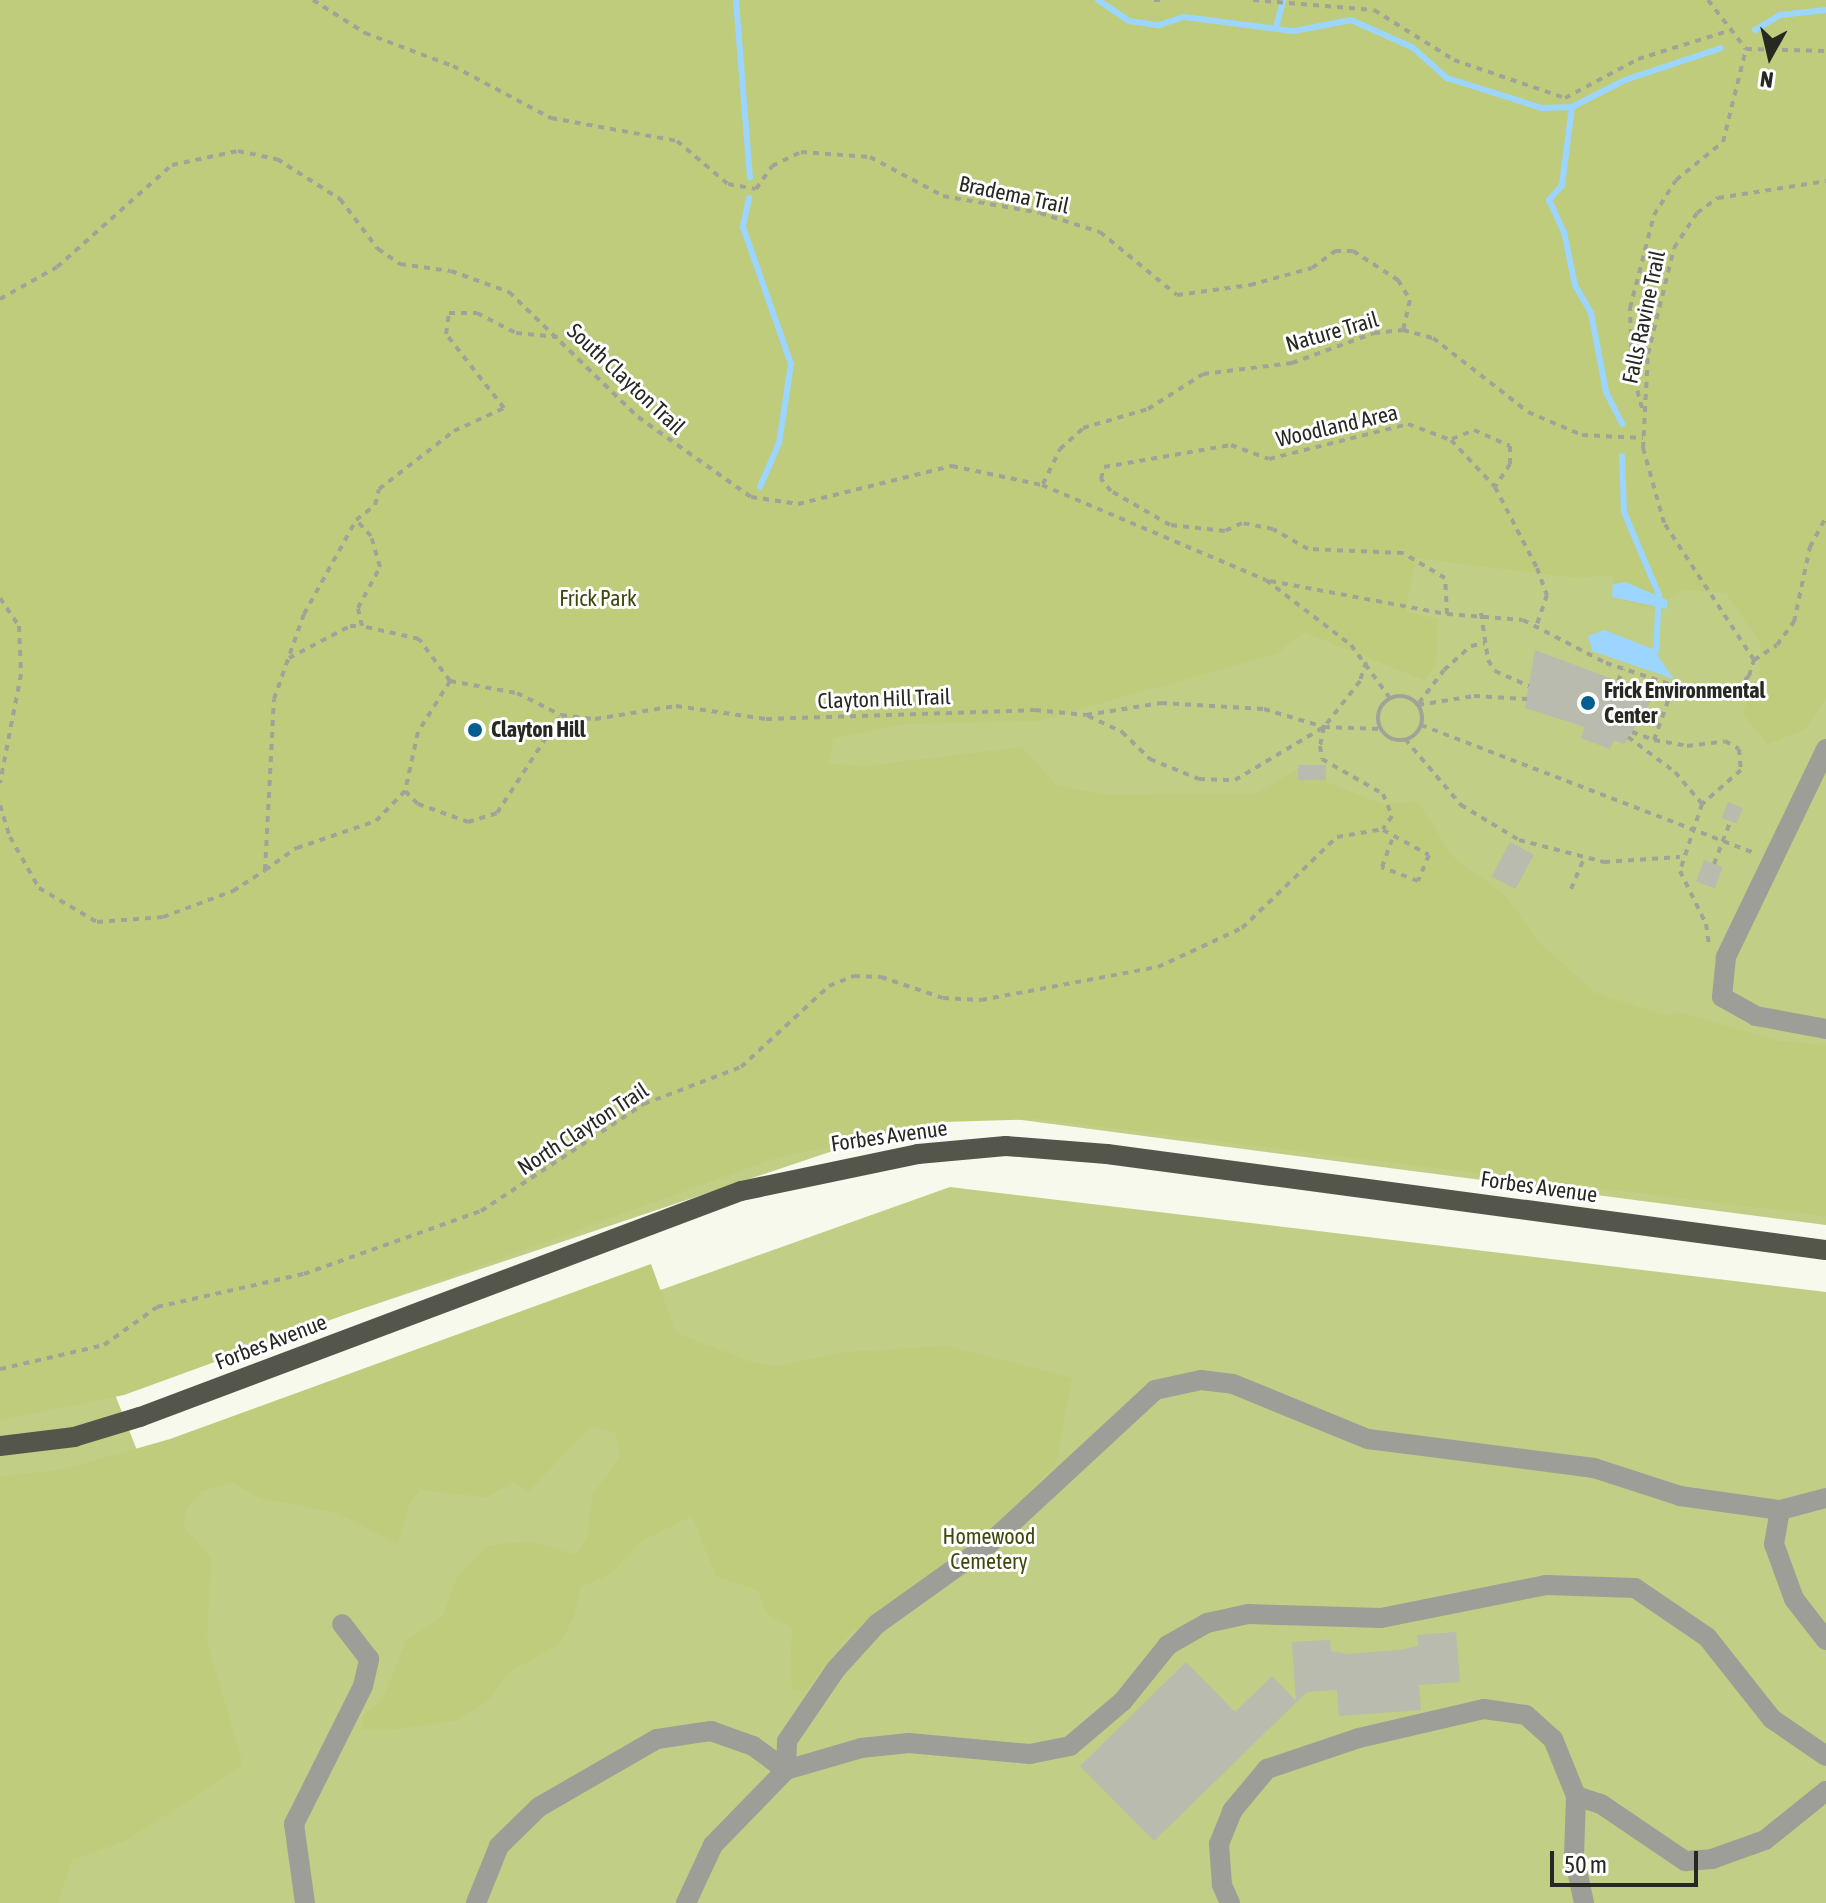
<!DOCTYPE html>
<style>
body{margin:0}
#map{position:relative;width:1826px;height:1903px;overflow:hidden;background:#f6f9eb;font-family:"Asap Condensed",sans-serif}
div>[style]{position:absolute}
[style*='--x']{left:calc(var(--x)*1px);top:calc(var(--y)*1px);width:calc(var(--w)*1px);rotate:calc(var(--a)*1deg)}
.green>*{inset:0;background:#c1ce85}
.forest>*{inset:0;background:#becc7c}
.water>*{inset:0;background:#9cd5ff}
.stream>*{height:6px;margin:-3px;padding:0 3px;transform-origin:3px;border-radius:3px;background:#9cd5ff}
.building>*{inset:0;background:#b8bbad;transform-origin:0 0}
.path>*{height:4px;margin-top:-2px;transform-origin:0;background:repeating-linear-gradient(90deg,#a1a398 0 6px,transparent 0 12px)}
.path>.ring{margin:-2px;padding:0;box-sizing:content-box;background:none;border:4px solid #a1a398;border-radius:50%}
.minor>*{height:20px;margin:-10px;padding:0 10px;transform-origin:10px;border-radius:10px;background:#9d9e98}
.major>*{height:20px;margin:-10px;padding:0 10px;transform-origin:10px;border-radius:10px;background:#54564c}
.dots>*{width:22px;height:22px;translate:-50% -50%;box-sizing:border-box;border:4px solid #fff;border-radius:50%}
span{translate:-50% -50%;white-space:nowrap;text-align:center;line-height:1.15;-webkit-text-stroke:6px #fff;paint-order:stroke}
.street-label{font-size:22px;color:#262822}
.park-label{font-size:22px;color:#40480b}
.poi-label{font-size:22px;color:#262822;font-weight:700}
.left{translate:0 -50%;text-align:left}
.north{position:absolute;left:1730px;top:16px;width:80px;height:80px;-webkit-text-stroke:6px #fff;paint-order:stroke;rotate:188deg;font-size:22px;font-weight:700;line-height:32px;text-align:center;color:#262822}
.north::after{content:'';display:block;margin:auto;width:28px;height:36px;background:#262822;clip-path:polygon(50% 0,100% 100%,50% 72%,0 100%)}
.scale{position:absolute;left:1550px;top:1851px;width:148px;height:36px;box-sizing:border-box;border:4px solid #262822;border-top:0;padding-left:10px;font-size:24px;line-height:28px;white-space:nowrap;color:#262822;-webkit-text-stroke:6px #fff;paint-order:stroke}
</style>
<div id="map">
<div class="green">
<i style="clip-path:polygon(0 0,1826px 0,1826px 1225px,952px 1111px,114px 1392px,146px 1473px,950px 1187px,1826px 1292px,1826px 1903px,0 1903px)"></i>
</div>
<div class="forest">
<i style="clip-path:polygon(0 0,1826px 0,1826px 699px,1806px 729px,1768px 744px,1742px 713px,1760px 680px,1761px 644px,1726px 593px,1683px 590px,1667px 600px,1663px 612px,1612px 597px,1614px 575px,1577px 578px,1416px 558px,1405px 612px,1438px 619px,1436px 665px,1424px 680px,1304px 632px,1276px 654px,1037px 721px,904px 724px,833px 738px,829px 764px,866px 766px,1022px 747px,1056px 785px,1106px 795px,1256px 794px,1296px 770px,1382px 804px,1418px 802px,1453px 857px,1506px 896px,1538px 942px,1596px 993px,1666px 1016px,1679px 1012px,1778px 1041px,1826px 1045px,1826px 1216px,1040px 1119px,942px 1122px,772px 1159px,124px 1395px,0 1420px)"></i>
<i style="clip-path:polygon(651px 1264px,676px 1333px,751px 1362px,778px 1366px,845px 1352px,946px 1346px,1072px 1378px,1056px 1464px,978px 1546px,850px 1633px,804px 1692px,793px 1690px,790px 1674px,792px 1628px,766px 1613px,758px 1590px,716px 1576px,692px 1516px,641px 1541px,610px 1574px,580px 1587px,574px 1617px,559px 1644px,509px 1672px,489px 1700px,458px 1720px,392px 1730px,362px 1730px,363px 1716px,383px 1699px,407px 1639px,442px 1617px,458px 1576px,488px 1546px,529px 1541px,577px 1555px,588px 1535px,592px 1495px,620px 1458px,615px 1432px,591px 1427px,528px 1492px,514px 1482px,486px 1497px,420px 1490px,409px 1505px,398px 1544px,337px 1513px,260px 1498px,233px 1483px,202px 1491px,187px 1508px,183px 1527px,211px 1557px,207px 1642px,243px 1765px,125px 1841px,72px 1860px,58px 1903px,0 1903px,0 1477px,65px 1469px,170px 1439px)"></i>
</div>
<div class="water">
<i style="clip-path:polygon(1626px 582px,1667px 600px,1667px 609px,1612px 597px,1613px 584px)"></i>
<i style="clip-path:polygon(1604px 630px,1653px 649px,1674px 679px,1592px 651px,1588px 636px)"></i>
</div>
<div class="stream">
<i style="--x:736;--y:0;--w:178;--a:85.5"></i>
<i style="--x:1098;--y:0;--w:37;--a:34"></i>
<i style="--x:1129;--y:21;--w:30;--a:8"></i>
<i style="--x:1159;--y:25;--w:26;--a:-18"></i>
<i style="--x:1184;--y:17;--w:111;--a:7.3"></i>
<i style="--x:1294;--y:31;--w:58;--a:-10.9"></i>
<i style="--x:1351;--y:20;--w:67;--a:23.9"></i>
<i style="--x:1412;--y:47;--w:47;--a:41.5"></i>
<i style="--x:1447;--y:78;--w:100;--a:17.5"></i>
<i style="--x:1542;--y:108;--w:30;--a:-2"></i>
<i style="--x:1572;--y:107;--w:59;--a:-27"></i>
<i style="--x:1625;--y:80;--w:101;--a:-18.4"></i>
<i style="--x:1276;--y:27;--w:28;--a:-75"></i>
<i style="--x:1755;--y:30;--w:29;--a:-31"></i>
<i style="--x:1780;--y:15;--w:46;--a:-6.2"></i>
<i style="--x:1572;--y:107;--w:79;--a:97.3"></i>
<i style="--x:1562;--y:185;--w:20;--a:131"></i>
<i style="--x:1549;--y:200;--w:35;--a:65"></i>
<i style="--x:1564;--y:232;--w:54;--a:78.3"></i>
<i style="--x:1575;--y:285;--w:32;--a:60"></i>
<i style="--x:1591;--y:313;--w:80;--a:79.2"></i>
<i style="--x:1606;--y:392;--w:36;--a:63"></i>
<i style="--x:749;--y:198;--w:30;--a:102"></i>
<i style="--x:743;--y:227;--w:145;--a:70.7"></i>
<i style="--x:791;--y:364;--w:80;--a:98.6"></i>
<i style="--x:779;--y:443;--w:48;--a:113.4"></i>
<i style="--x:1622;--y:456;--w:56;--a:88"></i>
<i style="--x:1624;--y:512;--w:90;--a:67.1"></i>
<i style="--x:1659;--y:595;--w:56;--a:93.1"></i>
</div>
<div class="building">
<i style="clip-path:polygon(1535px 650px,1655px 695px,1624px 744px,1614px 740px,1610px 749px,1581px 738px,1585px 727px,1525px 708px)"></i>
<i style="left:1298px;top:765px;width:28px;height:15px"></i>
<i style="left:1728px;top:802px;width:16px;height:17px;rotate:22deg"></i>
<i style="left:1510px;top:842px;width:27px;height:39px;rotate:28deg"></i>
<i style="left:1704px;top:860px;width:20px;height:23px;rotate:20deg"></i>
<i style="clip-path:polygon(1456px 1632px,1460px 1682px,1419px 1685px,1421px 1710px,1339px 1716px,1337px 1690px,1307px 1692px,1154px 1841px,1080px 1766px,1186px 1662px,1235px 1712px,1272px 1676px,1296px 1701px,1292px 1642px,1330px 1640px,1331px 1651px,1349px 1654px,1399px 1650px,1418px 1646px,1417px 1635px)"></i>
</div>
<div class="path">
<i style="--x:313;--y:0;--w:62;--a:32.4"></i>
<i style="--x:365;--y:33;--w:94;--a:20.6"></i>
<i style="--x:453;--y:66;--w:111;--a:28"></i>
<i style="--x:551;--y:118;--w:128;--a:10.3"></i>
<i style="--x:677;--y:141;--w:67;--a:40.1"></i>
<i style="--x:728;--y:184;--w:28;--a:10"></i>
<i style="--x:756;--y:189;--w:28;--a:-55"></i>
<i style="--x:772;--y:166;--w:32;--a:-26"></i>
<i style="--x:801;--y:152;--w:69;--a:4.1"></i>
<i style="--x:870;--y:157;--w:83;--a:28.1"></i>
<i style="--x:943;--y:196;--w:98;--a:9.9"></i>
<i style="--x:1040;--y:213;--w:63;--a:17.6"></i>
<i style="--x:1100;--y:232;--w:99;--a:39.3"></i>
<i style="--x:1177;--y:295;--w:74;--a:-7.8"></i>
<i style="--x:1250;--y:285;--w:64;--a:-15.3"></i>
<i style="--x:1312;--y:268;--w:29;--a:-36"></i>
<i style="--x:1335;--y:251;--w:18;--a:0"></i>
<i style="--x:1353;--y:251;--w:54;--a:32.8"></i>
<i style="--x:1398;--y:280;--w:23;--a:59"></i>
<i style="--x:1410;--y:300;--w:31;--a:103"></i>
<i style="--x:1154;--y:0;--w:11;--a:0"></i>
<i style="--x:1253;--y:0;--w:121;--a:4.7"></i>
<i style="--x:1374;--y:10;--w:94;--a:32"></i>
<i style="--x:1454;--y:60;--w:117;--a:18.9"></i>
<i style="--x:1565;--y:98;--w:83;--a:-28.1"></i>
<i style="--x:1638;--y:59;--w:94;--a:-17.3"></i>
<i style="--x:1708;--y:0;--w:62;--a:52.2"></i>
<i style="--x:1746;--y:49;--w:80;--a:1.4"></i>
<i style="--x:0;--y:299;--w:65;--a:-29.3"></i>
<i style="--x:57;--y:267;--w:154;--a:-41.6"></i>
<i style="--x:172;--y:165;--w:67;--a:-12"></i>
<i style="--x:238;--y:151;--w:40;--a:12"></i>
<i style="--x:277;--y:159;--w:75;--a:32.4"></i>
<i style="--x:340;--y:199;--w:63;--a:52.8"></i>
<i style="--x:378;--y:249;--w:27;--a:34"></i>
<i style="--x:400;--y:264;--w:51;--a:7.8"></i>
<i style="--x:451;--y:271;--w:62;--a:19.9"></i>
<i style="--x:509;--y:292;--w:180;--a:44.1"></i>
<i style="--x:638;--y:417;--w:138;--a:35.3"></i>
<i style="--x:751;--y:497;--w:48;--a:8.5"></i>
<i style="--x:798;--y:504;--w:159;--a:-13.9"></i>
<i style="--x:952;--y:466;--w:92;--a:11.9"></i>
<i style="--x:1042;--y:485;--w:243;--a:23"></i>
<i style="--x:1266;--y:580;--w:107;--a:37.4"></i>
<i style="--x:1351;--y:645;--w:66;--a:53.7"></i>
<i style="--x:1642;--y:408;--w:38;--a:-105"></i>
<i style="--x:1632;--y:371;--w:63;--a:-91.8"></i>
<i style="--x:1630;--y:308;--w:96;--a:-75.5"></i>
<i style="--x:1654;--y:215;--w:41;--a:-57.8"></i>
<i style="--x:1676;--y:180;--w:60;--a:-39"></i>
<i style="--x:1723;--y:142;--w:96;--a:-76.1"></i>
<i style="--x:1452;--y:439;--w:24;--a:-22"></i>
<i style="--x:1474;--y:430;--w:39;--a:24"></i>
<i style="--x:1510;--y:446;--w:18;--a:90"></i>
<i style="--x:1510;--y:464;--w:27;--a:123"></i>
<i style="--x:1043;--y:484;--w:39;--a:-64"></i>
<i style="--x:1060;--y:449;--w:31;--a:-42"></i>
<i style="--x:1083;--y:428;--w:68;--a:-16.3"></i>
<i style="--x:1148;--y:409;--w:65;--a:-32.5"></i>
<i style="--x:1203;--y:374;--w:90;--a:-7"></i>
<i style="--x:1292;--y:363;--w:87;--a:-20.1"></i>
<i style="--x:1374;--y:333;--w:29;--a:-6"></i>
<i style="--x:1403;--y:330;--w:31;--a:15"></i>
<i style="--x:1433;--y:338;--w:120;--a:37.9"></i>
<i style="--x:1528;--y:412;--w:59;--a:23.1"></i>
<i style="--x:1582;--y:435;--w:61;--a:2.8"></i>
<i style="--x:1270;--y:581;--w:180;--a:10.6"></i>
<i style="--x:1447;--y:614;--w:76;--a:4.5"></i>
<i style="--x:1523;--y:620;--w:93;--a:27.4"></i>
<i style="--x:1606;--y:663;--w:98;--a:18.4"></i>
<i style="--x:1699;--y:694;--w:37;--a:-9"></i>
<i style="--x:1736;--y:688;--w:18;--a:-43"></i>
<i style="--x:1749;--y:676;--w:17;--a:-73"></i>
<i style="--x:0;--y:598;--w:34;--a:56"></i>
<i style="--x:19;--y:626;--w:48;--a:87.6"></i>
<i style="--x:21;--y:674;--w:111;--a:100.9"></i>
<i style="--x:1481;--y:613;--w:48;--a:81.5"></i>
<i style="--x:1488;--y:660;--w:13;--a:58"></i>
<i style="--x:1495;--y:671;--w:37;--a:24"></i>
<i style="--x:1447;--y:614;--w:36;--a:-93"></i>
<i style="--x:1445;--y:578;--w:49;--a:-149.2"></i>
<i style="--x:1403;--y:553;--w:95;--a:-177.6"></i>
<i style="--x:1308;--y:549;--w:40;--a:-150.3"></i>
<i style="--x:1273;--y:529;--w:32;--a:-169"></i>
<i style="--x:1242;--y:523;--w:19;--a:155"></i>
<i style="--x:1225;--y:531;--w:55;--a:-173.8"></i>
<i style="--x:1170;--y:525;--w:68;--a:-150"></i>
<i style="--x:1111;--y:491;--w:16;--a:-130"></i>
<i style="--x:1101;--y:479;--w:12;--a:-76"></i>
<i style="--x:1104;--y:467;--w:129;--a:-9.8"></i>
<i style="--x:1231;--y:445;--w:40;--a:20.2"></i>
<i style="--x:1269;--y:459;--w:143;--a:-14.1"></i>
<i style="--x:1408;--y:424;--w:46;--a:20.4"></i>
<i style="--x:1451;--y:440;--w:64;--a:46.9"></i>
<i style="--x:1495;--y:487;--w:91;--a:62.6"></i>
<i style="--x:1537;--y:568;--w:29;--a:70"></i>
<i style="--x:1547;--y:595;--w:34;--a:109"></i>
<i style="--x:289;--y:658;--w:69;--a:-27.7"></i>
<i style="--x:350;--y:626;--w:12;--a:0"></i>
<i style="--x:1754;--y:660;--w:164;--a:-123.3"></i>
<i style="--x:1664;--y:523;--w:78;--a:-105.6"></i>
<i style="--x:1643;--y:448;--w:94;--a:-87"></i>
<i style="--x:1648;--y:354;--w:109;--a:-76.2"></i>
<i style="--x:1674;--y:248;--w:42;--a:-56.7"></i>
<i style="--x:1697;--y:213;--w:26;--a:-36"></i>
<i style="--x:1718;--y:198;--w:109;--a:-8.9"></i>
<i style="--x:1754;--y:660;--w:27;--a:-33"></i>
<i style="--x:1777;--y:645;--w:29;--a:-54"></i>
<i style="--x:1794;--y:622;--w:77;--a:-78"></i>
<i style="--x:1810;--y:547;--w:34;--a:-62"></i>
<i style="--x:1366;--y:662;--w:20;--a:108"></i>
<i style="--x:1360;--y:681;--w:58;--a:128"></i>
<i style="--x:1324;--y:727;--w:19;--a:102"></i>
<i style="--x:1320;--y:746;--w:13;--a:81"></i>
<i style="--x:1322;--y:759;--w:70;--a:29.8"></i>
<i style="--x:1383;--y:794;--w:24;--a:68"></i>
<i style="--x:1392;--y:816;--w:16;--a:125"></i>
<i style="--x:450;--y:681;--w:68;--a:10.2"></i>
<i style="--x:517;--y:693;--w:49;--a:26.6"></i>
<i style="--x:561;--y:715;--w:34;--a:7"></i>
<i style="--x:595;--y:719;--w:82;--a:-9.1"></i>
<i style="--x:676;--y:706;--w:91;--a:8.2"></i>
<i style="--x:766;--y:719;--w:269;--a:-1.9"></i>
<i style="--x:1035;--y:710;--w:51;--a:5.6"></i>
<i style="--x:1086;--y:715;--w:76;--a:-9.1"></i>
<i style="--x:1161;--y:703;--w:103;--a:3.3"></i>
<i style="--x:1264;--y:709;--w:63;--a:16.7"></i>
<i style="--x:1324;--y:727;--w:57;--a:2"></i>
<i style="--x:450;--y:681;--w:52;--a:-126.4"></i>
<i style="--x:419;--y:639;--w:58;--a:-167.2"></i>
<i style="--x:362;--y:626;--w:18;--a:-103"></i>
<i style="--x:358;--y:608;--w:47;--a:-61.8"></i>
<i style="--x:380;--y:567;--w:32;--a:-106"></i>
<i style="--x:371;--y:536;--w:22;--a:-133"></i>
<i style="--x:356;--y:520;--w:24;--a:-38"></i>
<i style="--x:375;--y:505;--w:16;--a:-76"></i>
<i style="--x:379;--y:489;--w:95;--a:-37.7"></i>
<i style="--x:454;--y:431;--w:55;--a:-24.7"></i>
<i style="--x:504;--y:408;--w:94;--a:-128.1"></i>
<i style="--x:446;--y:334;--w:21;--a:-82"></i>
<i style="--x:449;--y:313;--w:28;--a:0"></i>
<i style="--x:477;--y:313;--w:44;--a:27.1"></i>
<i style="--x:516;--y:333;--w:42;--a:5.4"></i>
<i style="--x:450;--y:681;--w:60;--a:122.1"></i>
<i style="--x:418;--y:732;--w:60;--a:102.4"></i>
<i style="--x:405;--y:791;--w:18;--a:45"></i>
<i style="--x:418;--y:804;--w:53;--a:19.8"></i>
<i style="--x:468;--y:822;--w:30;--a:-17"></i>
<i style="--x:497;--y:813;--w:117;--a:-56.9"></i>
<i style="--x:1618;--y:681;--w:13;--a:-67"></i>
<i class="ring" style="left:1378px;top:696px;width:40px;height:40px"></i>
<i style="--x:1419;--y:703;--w:41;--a:-52.9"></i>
<i style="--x:1444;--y:670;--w:36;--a:-42"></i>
<i style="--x:1471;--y:646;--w:14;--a:-12"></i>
<i style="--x:1418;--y:705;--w:57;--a:-9.1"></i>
<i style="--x:1474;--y:696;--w:53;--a:3.2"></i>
<i style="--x:1088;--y:716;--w:38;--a:25"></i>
<i style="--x:1122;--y:732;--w:39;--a:44"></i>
<i style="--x:1150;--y:759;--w:53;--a:22.2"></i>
<i style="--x:1199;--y:779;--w:36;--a:2"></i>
<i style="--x:1235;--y:780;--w:104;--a:-30.8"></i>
<i style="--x:1421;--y:725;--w:358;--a:21"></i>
<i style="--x:1632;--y:732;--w:23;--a:20"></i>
<i style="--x:1654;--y:740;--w:56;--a:-70.3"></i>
<i style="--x:1628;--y:737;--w:59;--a:36.7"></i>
<i style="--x:1675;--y:772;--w:42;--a:49.8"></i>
<i style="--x:1702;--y:804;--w:71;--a:108.2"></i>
<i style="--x:1680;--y:871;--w:59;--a:63.9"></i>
<i style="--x:1706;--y:924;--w:22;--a:82"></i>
<i style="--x:1405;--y:739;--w:87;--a:49.7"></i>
<i style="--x:1461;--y:805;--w:68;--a:31.1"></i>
<i style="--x:1519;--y:840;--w:88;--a:14.5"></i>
<i style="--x:1604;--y:862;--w:76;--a:-3.8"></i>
<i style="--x:1654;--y:740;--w:34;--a:10"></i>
<i style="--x:1687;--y:746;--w:38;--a:-7"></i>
<i style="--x:1725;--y:741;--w:16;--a:30"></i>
<i style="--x:1739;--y:749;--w:21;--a:85"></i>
<i style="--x:1741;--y:770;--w:52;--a:138.9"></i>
<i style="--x:0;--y:805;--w:34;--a:73"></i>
<i style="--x:10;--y:837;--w:59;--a:60.4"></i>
<i style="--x:39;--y:888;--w:67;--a:30.4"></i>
<i style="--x:97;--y:922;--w:66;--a:-4.3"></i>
<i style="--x:163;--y:917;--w:75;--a:-20.4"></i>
<i style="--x:233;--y:891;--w:38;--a:-33"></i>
<i style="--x:265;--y:870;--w:171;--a:-87"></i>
<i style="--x:274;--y:699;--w:90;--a:-70.6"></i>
<i style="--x:304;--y:614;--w:107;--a:-61"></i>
<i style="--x:1383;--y:830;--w:52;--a:28.5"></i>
<i style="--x:1429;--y:855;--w:28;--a:113"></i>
<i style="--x:1418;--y:881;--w:39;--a:-159"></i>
<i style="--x:1382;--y:867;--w:29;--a:-70"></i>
<i style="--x:1714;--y:864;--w:45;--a:-69.1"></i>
<i style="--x:265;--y:870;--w:39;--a:-35"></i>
<i style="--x:297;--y:848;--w:83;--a:-18.9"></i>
<i style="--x:376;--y:821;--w:42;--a:-46"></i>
<i style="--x:1571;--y:889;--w:33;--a:-67"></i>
<i style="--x:0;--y:1369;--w:107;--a:-13"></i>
<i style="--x:104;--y:1345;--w:65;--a:-35.6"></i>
<i style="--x:157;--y:1307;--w:151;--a:-12.7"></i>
<i style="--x:304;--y:1274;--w:188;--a:-19.6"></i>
<i style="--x:481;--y:1211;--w:195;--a:-33.3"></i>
<i style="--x:644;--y:1104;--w:104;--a:-20.9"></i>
<i style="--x:741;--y:1067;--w:120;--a:-42.6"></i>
<i style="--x:829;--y:986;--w:27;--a:-22"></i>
<i style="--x:854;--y:976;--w:27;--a:2"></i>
<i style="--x:881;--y:977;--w:65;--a:18.7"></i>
<i style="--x:943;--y:998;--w:38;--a:3"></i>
<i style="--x:981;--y:1000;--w:180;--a:-10.6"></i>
<i style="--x:1158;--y:967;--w:93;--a:-24.9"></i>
<i style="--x:1242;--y:928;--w:132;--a:-43.8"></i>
<i style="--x:1337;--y:837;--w:47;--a:-9.9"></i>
</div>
<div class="minor">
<i style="--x:1826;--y:749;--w:231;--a:115.7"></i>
<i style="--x:1726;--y:957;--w:40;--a:95.7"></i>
<i style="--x:1722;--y:997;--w:39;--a:29"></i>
<i style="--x:1756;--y:1016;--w:71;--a:10.5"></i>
<i style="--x:1780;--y:1510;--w:35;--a:100"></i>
<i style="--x:1774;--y:1544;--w:59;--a:70"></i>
<i style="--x:1794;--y:1599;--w:52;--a:52"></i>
<i style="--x:786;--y:1770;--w:29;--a:-88"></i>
<i style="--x:787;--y:1741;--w:87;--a:-55.8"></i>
<i style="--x:836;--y:1669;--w:61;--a:-47.7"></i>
<i style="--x:877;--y:1624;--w:139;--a:-35.6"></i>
<i style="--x:990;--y:1543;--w:225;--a:-42.8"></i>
<i style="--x:1155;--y:1390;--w:47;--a:-12.3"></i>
<i style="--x:1201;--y:1380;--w:32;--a:7"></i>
<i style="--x:1233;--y:1384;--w:146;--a:22.2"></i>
<i style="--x:1368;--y:1439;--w:228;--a:7.3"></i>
<i style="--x:1594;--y:1468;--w:90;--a:18"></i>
<i style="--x:1680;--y:1496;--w:101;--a:8"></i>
<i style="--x:1780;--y:1510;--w:48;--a:-14.6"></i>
<i style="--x:1576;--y:1796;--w:26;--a:18"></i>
<i style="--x:1601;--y:1804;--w:102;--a:34.2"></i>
<i style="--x:1685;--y:1861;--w:27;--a:-4"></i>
<i style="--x:1712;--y:1859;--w:56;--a:-19.7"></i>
<i style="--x:1765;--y:1840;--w:78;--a:-38.8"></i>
<i style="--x:305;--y:1903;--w:80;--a:-97.9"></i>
<i style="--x:294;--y:1824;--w:154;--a:-63.4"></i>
<i style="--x:363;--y:1686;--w:28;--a:-77"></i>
<i style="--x:369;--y:1659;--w:44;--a:-127.6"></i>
<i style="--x:476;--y:1903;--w:61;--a:-68"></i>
<i style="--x:499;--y:1846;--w:56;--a:-44.3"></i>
<i style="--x:539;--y:1807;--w:136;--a:-30"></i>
<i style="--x:657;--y:1739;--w:55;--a:-8.4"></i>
<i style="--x:711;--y:1731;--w:45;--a:19.7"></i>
<i style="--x:753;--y:1746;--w:41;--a:36"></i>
<i style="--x:686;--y:1903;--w:64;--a:-65"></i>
<i style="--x:713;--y:1845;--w:105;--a:-45.8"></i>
<i style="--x:786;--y:1770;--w:78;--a:-16.3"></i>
<i style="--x:861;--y:1748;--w:48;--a:-5.9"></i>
<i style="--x:909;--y:1743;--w:121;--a:5.2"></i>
<i style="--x:1030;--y:1754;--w:41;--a:-11.3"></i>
<i style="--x:1070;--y:1746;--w:70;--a:-40.3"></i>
<i style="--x:1123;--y:1701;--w:72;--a:-51.2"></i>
<i style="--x:1168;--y:1645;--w:45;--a:-29.4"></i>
<i style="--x:1207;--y:1623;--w:42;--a:-12.4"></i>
<i style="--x:1248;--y:1614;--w:133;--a:1.7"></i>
<i style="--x:1381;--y:1618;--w:168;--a:-11.3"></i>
<i style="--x:1546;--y:1585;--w:89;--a:1.9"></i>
<i style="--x:1635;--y:1588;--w:87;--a:34.2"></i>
<i style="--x:1707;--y:1637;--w:105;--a:51.6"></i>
<i style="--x:1772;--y:1719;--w:65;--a:34.4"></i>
<i style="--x:1230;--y:1903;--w:20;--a:-114"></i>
<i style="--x:1222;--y:1885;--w:41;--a:-94.2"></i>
<i style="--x:1219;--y:1844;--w:35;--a:-68"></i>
<i style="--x:1232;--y:1811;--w:55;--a:-50.2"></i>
<i style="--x:1267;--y:1769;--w:97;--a:-18.6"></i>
<i style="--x:1359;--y:1738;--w:128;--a:-13.1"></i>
<i style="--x:1484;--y:1709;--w:42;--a:8.1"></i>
<i style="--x:1526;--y:1715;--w:36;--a:42"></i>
<i style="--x:1553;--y:1739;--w:61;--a:68"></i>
<i style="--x:1576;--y:1796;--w:60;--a:91.9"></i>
<i style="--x:1574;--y:1856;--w:48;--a:78"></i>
</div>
<div class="major">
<i style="--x:0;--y:1446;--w:75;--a:-6.9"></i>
<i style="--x:74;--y:1437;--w:69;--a:-16.9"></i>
<i style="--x:140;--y:1417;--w:642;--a:-20.61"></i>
<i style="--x:741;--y:1191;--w:181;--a:-11.8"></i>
<i style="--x:918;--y:1154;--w:88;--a:-5.2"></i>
<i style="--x:1006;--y:1146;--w:101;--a:4.5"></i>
<i style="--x:1107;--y:1154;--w:725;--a:7.61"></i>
</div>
<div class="dots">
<i style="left:1588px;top:703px;background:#005f90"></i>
<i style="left:475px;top:730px;background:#005f90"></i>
</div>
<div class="street-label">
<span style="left:1014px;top:195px;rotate:12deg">Bradema Trail</span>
<span style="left:1644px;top:317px;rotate:-78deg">Falls Ravine Trail</span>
<span style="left:1332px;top:332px;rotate:-16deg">Nature Trail</span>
<span style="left:626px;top:379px;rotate:43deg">South Clayton Trail</span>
<span style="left:1337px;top:426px;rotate:-13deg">Woodland Area</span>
<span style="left:884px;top:699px;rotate:-2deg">Clayton Hill Trail</span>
<span style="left:583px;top:1129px;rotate:-33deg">North Clayton Trail</span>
<span style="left:889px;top:1136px;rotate:-8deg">Forbes Avenue</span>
<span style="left:1539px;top:1187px;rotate:8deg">Forbes Avenue</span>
<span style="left:271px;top:1342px;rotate:-21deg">Forbes Avenue</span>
</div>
<div class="park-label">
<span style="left:598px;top:599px">Frick Park</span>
<span style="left:989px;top:1549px">Homewood<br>Cemetery</span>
</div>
<div class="poi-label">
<span class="left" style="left:1604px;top:703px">Frick Environmental<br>Center</span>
<span class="left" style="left:491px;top:730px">Clayton Hill</span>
</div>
<div class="north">N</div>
<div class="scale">50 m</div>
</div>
